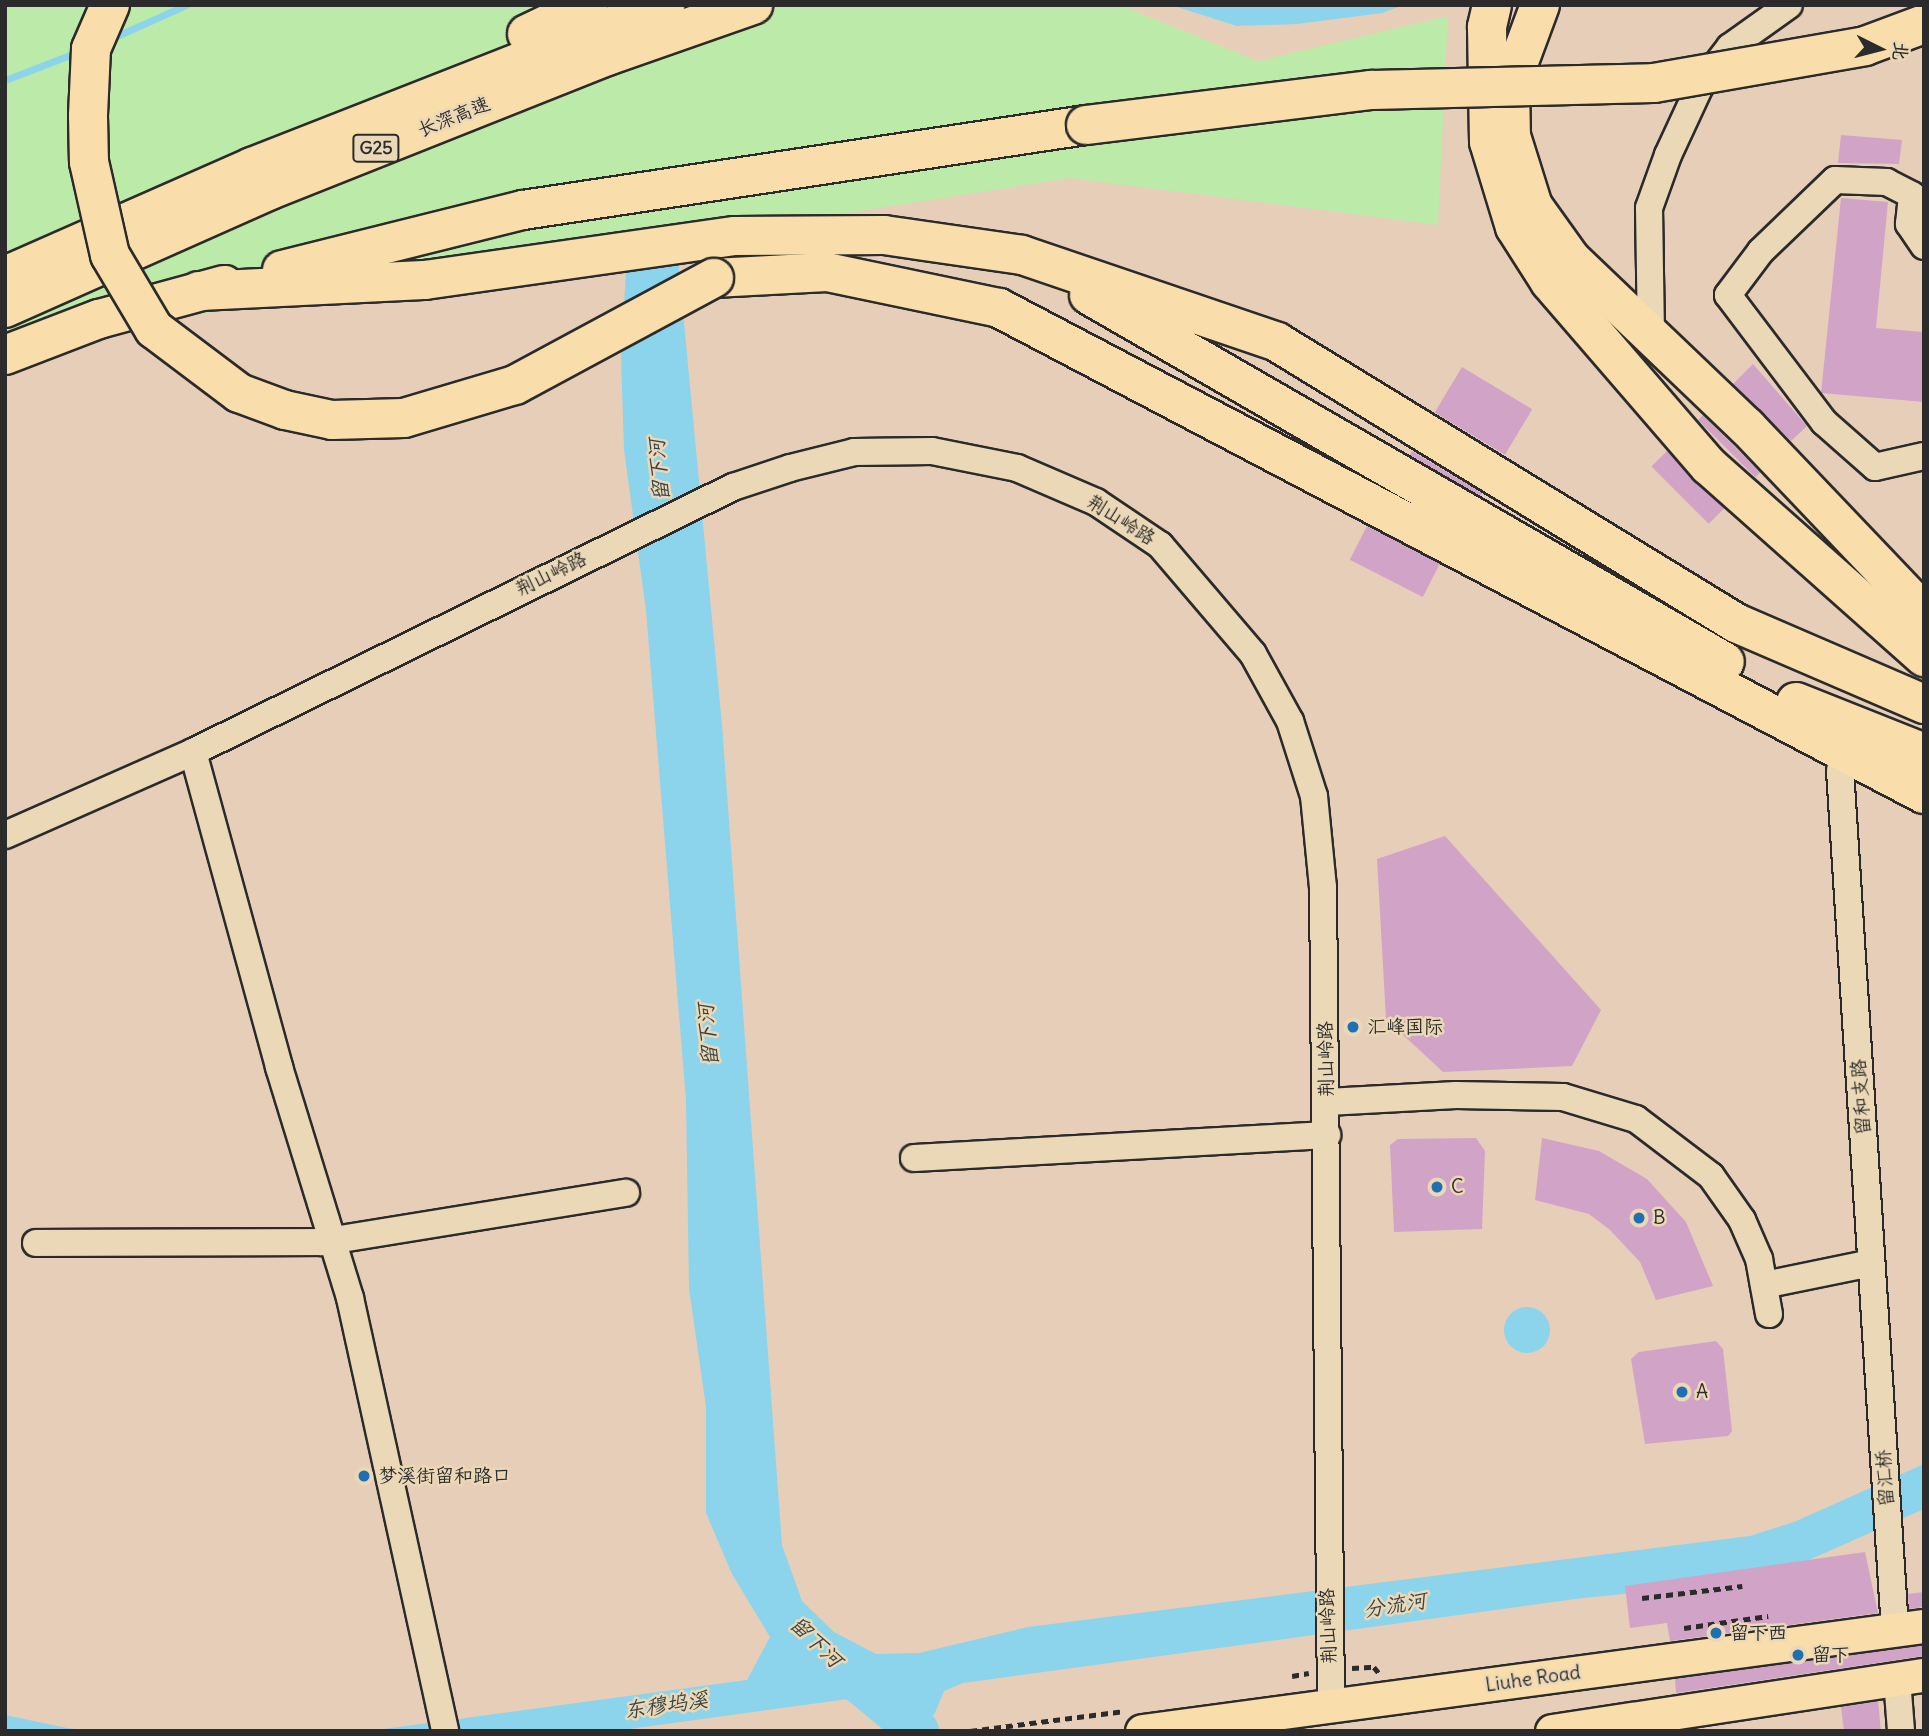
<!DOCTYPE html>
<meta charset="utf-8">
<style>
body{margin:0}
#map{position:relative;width:1929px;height:1736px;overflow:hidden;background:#e6ceb9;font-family:Delius,"LXGW WenKai TC",sans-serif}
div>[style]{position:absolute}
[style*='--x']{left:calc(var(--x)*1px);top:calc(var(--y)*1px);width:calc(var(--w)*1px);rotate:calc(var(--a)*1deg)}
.green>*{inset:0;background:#bceaa8}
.water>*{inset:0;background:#8bd4ec}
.round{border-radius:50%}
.stream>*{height:7px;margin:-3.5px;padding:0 3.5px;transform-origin:3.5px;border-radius:3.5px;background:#8bd4ec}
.river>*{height:42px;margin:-21px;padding:0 21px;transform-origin:21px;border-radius:21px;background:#8bd4ec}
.building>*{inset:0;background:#d1a4c7;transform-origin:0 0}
.path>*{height:4.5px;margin-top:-2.25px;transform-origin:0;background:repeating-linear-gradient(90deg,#2b2b2b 0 7px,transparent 0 12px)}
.roads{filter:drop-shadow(2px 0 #2b2b2b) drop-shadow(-2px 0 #2b2b2b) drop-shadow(0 2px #2b2b2b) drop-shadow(0 -2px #2b2b2b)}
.minor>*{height:26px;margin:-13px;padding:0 13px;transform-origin:13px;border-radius:13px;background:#ebd8b6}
.major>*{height:33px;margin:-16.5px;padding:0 16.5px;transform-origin:16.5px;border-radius:16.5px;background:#f9deab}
.highway>*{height:38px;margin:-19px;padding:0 19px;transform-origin:19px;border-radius:19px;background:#f9deab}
.bridges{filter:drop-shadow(2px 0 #2b2b2b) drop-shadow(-2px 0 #2b2b2b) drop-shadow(0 2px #2b2b2b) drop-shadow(0 -2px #2b2b2b)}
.highway-bridge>*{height:38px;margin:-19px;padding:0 19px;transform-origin:19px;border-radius:19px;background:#f9deab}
.dots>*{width:19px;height:19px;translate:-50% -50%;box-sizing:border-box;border:4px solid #ebd8b6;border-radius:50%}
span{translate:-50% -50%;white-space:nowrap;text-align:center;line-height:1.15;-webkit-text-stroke:5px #ebd8b6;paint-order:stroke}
.shield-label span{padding:2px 5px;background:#ebd8b6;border:2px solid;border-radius:5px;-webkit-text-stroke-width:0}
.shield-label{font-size:18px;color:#2b2b2b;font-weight:700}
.street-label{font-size:19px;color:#2b2b2b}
.poi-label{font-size:19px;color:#2b2b2b}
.left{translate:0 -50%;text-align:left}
.water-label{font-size:21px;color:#394448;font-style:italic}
.frame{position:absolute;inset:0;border:7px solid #2b2b2b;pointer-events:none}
.north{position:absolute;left:1845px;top:14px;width:70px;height:70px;-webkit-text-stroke:5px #ebd8b6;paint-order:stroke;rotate:96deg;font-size:19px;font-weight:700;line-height:28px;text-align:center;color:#2b2b2b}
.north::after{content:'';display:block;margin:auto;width:24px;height:32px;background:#2b2b2b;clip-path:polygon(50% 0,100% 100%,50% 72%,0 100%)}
</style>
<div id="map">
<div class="green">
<i style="clip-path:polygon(5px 5px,1120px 5px,1258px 61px,1448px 16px,1438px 225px,1070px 178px,53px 337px,5px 356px)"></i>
</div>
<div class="water">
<i style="clip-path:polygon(1171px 5px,1404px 5px,1382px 13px,1297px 24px,1237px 26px)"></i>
<i style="clip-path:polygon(678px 259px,722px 725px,782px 1545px,802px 1601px,834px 1632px,876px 1654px,919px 1653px,1028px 1627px,1750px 1536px,1794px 1522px,1924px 1464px,1924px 1509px,1784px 1571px,1726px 1584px,1583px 1598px,963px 1683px,944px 1691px,934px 1715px,890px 1725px,848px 1699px,615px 1731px,369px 1731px,747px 1680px,770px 1637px,732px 1574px,706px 1513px,706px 1407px,689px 1288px,686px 1100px,646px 610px,624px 450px,621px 356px,626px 271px)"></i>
<i class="round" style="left:1504px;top:1307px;width:46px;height:46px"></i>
<i style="clip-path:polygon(5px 1715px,67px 1728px,92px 1731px,5px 1731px)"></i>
</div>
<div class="stream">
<i style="--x:110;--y:39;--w:83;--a:-24.1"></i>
<i style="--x:5;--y:80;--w:80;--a:-21.1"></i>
</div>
<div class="river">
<i style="--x:861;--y:1684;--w:74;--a:39.5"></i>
</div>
<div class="building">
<i style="clip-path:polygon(1841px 135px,1902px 140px,1899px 164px,1838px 163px)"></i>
<i style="clip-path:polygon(1841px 198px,1888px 202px,1876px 328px,1924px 332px,1924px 402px,1821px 393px)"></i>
<i style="clip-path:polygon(1753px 364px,1807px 426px,1791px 441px,1733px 384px)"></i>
<i style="left:1462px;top:367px;width:82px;height:53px;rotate:31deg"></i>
<i style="left:1703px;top:415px;width:81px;height:7px;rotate:45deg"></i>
<i style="clip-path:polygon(1412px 451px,1482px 493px,1480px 496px,1410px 455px)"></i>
<i style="left:1667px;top:451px;width:81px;height:22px;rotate:45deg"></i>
<i style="left:1367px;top:526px;width:82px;height:38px;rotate:27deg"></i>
<i style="clip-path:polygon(1445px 836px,1601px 1010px,1572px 1066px,1443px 1072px,1386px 1019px,1377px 859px)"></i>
<i style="clip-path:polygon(1476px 1138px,1485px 1151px,1482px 1229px,1394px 1232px,1390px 1145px,1398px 1139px)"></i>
<i style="clip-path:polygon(1542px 1138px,1599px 1151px,1647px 1179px,1686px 1222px,1713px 1286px,1656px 1300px,1640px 1262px,1610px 1230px,1589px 1214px,1535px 1200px)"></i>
<i style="clip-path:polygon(1716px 1341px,1723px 1349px,1732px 1431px,1728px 1436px,1645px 1444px,1631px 1359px,1639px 1352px)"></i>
<i style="clip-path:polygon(1865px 1552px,1878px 1613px,1670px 1641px,1667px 1623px,1630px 1628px,1625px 1586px)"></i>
<i style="clip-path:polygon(1924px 1592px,1924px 1607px,1909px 1609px,1908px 1594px)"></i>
<i style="clip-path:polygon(1924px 1645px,1924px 1656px,1676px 1693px,1675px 1679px)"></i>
<i style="clip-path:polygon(1878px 1701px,1881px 1731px,1844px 1731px,1841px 1707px)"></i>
</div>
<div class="path">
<i style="--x:1642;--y:1598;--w:101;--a:-6.8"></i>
<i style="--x:1684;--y:1628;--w:85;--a:-8.1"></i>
<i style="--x:1352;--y:1668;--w:22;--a:-3"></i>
<i style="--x:1374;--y:1667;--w:8;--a:50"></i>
<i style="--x:1292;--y:1676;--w:17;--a:-10"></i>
<i style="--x:970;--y:1731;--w:154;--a:-7.4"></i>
</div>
<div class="roads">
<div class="minor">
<i style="--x:1924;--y:246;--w:27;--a:-124"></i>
<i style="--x:1909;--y:224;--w:29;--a:-84"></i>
<i style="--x:1912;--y:195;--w:28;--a:-153"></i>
<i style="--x:1887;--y:182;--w:52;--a:-177.8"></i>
<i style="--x:1835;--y:180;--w:103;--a:136.2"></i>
<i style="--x:1761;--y:251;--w:55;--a:126.9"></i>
<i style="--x:1728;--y:295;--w:159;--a:52.9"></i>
<i style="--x:1824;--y:422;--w:68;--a:41.4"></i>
<i style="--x:1875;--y:467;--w:50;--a:-12.7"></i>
<i style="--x:1651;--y:335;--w:127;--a:-90.9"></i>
<i style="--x:1649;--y:208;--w:56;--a:-70.3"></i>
<i style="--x:1668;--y:155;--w:76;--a:-65.1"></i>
<i style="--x:1700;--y:86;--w:49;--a:-52.4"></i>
<i style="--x:1730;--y:47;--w:72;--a:-35.4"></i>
<i style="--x:193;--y:752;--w:327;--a:74.7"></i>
<i style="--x:279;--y:1067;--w:242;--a:72.9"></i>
<i style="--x:350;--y:1298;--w:443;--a:77.6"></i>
<i style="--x:1840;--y:770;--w:862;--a:86.34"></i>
<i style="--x:5;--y:835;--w:206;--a:-23.8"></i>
<i style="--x:193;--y:752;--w:602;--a:-26.14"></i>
<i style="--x:733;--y:487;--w:60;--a:-18.4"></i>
<i style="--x:790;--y:468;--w:66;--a:-14"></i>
<i style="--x:854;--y:452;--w:78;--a:-0.7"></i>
<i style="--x:932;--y:451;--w:87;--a:11.3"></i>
<i style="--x:1017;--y:468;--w:86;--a:23.3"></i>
<i style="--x:1096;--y:502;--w:77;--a:33.9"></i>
<i style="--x:1160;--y:545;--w:143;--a:49.5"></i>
<i style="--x:1253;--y:654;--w:77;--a:61.1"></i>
<i style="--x:1290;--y:721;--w:79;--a:72.3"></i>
<i style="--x:1314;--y:796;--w:91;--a:84.4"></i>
<i style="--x:1323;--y:887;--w:819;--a:89.44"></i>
<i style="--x:1327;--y:1102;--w:129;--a:-3.1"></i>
<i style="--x:1456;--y:1095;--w:107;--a:1.1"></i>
<i style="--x:1563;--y:1097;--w:76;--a:16.8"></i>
<i style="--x:1636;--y:1119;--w:94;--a:37.2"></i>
<i style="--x:1711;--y:1176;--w:54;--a:54.8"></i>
<i style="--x:1742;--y:1220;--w:43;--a:66.4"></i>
<i style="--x:1759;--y:1259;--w:56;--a:79.7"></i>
<i style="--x:914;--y:1158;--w:414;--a:-3.2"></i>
<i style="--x:36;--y:1243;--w:286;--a:-0.2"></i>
<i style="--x:322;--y:1242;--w:308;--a:-9.2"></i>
<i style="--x:1764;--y:1285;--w:109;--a:-11.6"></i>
<i style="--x:1897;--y:1679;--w:52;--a:85.6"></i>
</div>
<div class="major">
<i style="--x:1142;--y:1731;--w:789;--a:-7.65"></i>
<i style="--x:1552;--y:1731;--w:376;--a:-8.6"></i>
</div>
<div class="highway">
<i style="--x:1492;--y:5;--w:23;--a:103"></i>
<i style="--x:1487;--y:27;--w:115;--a:89"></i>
<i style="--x:1489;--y:142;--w:89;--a:73"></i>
<i style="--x:1515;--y:227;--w:65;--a:57.5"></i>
<i style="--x:1550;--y:282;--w:243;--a:49.2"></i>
<i style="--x:1709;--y:466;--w:288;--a:41.6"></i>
<i style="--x:1540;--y:5;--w:86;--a:110.3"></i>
<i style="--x:1510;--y:86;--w:50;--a:88.9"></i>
<i style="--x:1511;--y:136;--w:73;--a:72.6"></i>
<i style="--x:1533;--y:206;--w:65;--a:54.4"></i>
<i style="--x:1571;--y:259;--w:243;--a:43.7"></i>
<i style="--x:1747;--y:427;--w:257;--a:46.4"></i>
<i style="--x:527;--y:34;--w:68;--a:-25.4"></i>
<i style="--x:282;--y:270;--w:248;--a:-14"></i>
<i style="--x:523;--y:210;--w:569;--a:-8.59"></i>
<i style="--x:5;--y:276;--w:270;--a:-23.8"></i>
<i style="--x:252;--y:167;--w:444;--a:-21.4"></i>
<i style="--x:714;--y:278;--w:113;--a:-3"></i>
<i style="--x:827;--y:272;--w:176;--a:11.8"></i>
<i style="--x:999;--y:308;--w:1045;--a:27.72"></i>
<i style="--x:199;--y:291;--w:226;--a:-2.8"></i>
<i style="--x:425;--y:280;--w:313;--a:-8.1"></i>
<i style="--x:735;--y:236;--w:149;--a:-0.4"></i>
<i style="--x:884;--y:235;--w:139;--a:8.2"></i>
<i style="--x:1022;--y:255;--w:269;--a:18.8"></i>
<i style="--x:1277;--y:342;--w:538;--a:31.47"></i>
<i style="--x:1736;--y:623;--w:205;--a:23.3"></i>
<i style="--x:1089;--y:295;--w:734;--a:29.99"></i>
<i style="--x:5;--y:308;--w:290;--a:-24"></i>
<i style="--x:270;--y:190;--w:363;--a:-21.7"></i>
<i style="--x:607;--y:56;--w:155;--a:-19.3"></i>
<i style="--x:5;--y:355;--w:101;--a:-21"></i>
<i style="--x:99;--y:319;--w:130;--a:-15.2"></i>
<i style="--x:1796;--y:702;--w:138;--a:21.7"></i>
</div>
</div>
<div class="bridges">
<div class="highway-bridge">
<i style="--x:110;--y:5;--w:48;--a:113.4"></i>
<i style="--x:91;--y:49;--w:67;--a:92.6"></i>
<i style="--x:88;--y:116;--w:46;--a:88.8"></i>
<i style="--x:89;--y:162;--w:95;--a:77.3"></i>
<i style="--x:110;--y:255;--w:86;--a:59.3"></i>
<i style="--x:154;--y:329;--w:106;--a:37"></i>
<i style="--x:239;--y:393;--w:49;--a:20.3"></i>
<i style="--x:285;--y:410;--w:48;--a:12"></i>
<i style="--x:332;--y:420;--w:72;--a:-1.6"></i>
<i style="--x:404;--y:418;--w:116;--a:-16.6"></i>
<i style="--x:515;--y:385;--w:226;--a:-28.3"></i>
<i style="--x:1086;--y:125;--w:287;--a:-7"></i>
<i style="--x:1371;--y:90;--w:283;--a:-1.4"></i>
<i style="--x:1654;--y:83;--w:214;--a:-9.9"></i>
<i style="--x:1865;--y:46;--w:63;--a:-20.4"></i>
</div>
</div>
<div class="dots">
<i style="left:1353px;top:1027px;background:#1f6fb2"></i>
<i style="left:1437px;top:1187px;background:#1f6fb2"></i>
<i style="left:1639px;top:1218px;background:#1f6fb2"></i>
<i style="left:1682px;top:1392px;background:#1f6fb2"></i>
<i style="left:364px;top:1476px;background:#1f6fb2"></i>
<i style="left:1716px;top:1633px;background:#1f6fb2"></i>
<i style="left:1798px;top:1655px;background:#1f6fb2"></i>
</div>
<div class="shield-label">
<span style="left:376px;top:148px">G25</span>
</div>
<div class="street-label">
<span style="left:454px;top:117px;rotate:-22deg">长深高速</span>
<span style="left:1121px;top:520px;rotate:32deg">荆山岭路</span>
<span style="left:551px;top:574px;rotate:-26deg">荆山岭路</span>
<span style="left:1326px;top:1059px;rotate:-91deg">荆山岭路</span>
<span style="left:1861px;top:1097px;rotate:-94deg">留和支路</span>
<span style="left:1885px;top:1478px;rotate:-94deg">留汇桥</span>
<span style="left:1328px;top:1626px;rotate:-92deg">荆山岭路</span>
<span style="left:1533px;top:1679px;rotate:-8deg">Liuhe Road</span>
</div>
<div class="poi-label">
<span class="left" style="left:1367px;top:1027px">汇峰国际</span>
<span class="left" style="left:1451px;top:1187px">C</span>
<span class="left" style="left:1653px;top:1218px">B</span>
<span class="left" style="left:1696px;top:1392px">A</span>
<span class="left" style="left:378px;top:1476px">梦溪街留和路口</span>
<span class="left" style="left:1730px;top:1633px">留下西</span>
<span class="left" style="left:1812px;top:1655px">留下</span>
</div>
<div class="water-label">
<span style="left:659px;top:470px;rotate:-95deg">留下河</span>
<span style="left:708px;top:1035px;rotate:-95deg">留下河</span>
<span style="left:1395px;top:1605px;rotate:-9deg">分流河</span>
<span style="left:816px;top:1642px;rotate:44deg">留下河</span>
<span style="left:666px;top:1705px;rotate:-8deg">东穆坞溪</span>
</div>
<div class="frame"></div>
<div class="north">北</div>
</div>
